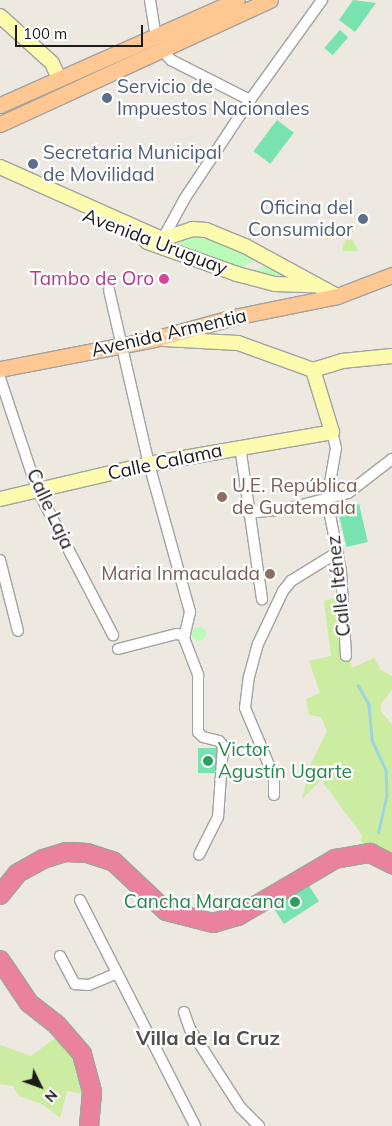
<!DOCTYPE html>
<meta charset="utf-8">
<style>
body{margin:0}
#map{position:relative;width:392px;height:1126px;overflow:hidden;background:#ede8e0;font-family:Mulish,sans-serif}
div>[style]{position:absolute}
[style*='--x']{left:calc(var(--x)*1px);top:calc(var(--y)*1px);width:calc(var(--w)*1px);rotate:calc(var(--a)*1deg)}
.grass>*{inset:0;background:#cbeca1}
.park>*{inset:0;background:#b8fcb8}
.round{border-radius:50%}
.pitch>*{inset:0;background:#78e2b1;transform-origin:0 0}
.stream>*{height:2.5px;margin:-1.25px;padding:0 1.25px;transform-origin:1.25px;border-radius:1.25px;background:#9dd4de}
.roads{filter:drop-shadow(1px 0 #a2a2a2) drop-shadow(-1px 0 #a2a2a2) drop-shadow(0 1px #a2a2a2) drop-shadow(0 -1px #a2a2a2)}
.street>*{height:10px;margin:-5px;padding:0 5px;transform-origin:5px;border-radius:5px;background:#fff}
.secondary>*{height:14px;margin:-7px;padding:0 7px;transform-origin:7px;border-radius:7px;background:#fdfbae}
.primary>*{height:15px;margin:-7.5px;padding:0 7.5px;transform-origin:7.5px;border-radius:7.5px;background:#ffc893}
.highway>*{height:18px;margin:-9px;padding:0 9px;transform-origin:9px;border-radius:9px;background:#ea829d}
.dots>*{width:14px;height:14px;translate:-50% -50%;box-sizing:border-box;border:2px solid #fff;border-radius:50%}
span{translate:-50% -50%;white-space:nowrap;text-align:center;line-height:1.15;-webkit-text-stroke:4.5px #fff;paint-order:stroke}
.service-label{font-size:19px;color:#4e5e75}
.left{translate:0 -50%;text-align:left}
.right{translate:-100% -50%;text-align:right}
.street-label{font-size:19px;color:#1b1b1b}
.hotel-label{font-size:19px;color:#b23c85}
.education-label{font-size:19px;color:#785e54}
.leisure-label{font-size:19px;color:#27864d}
.neighbourhood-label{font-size:20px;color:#4e4e4e;font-weight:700}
.north{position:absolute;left:15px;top:1061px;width:50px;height:50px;-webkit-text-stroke:4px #fff;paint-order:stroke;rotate:132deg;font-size:14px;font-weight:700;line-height:20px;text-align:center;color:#1b1b1b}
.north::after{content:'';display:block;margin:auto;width:18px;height:22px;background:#1b1b1b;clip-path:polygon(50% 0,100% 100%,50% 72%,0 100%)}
.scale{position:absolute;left:15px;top:25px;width:128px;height:22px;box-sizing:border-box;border:2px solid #1b1b1b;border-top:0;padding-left:6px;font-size:15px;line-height:18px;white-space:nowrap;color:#1b1b1b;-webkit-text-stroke:4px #fff;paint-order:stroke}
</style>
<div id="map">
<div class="grass">
<i style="clip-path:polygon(323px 226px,336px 228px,338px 234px,327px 240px)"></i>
<i style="clip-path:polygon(345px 240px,353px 240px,358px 251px,342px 251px)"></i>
<i style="clip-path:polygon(342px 578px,343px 627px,352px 668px,374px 658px,381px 670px,392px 676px,392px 690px,381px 704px,381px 711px,392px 725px,392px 854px,375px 845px,361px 843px,362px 835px,321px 780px,302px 799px,310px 766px,327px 731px,321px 717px,309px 715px,306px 699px,320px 693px,309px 661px,331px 656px,324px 601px,334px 598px)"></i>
<i style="clip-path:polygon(58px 1036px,75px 1057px,84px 1090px,83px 1094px,67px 1091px,60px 1118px,42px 1104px,19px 1096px,13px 1086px,0 1084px,0 1045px,31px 1056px)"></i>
</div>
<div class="park">
<i style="clip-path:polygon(199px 238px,217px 242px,255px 260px,240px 268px,179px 246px,183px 239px)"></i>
<i style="clip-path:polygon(265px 266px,292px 278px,276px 278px,253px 271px)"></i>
<i class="round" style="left:192px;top:627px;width:14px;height:14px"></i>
</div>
<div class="pitch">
<i style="clip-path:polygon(353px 0,376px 3px,355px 32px,339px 20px)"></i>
<i style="left:340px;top:30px;width:11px;height:24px;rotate:41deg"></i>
<i style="left:277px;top:120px;width:21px;height:39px;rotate:37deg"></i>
<i style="left:359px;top:504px;width:39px;height:22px;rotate:77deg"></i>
<i style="left:198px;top:748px;width:19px;height:25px"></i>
<i style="left:306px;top:881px;width:24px;height:42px;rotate:57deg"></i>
</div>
<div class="stream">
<i style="--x:358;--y:685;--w:22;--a:60"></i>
<i style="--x:369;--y:704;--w:36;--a:85"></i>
<i style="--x:372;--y:740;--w:33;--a:65"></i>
<i style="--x:386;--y:770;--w:26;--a:88"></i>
<i style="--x:387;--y:796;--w:37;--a:103"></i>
</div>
<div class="roads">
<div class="street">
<i style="--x:150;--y:0;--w:37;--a:81"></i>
<i style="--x:161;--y:49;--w:15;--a:48"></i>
<i style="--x:171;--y:60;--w:89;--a:26.9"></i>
<i style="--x:161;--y:242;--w:50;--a:-61.4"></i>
<i style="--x:185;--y:198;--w:118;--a:-56.4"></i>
<i style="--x:250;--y:100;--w:123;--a:-54.2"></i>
<i style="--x:109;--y:290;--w:179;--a:77.1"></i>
<i style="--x:149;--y:464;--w:154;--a:74.5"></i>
<i style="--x:190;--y:612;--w:27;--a:103"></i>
<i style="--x:184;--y:638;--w:40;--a:69"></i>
<i style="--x:198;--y:675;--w:57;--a:90"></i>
<i style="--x:198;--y:732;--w:7;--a:45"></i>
<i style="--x:203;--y:737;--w:16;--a:14"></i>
<i style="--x:219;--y:741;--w:6;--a:51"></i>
<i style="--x:223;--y:746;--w:71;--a:94"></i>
<i style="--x:218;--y:817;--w:42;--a:116.6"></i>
<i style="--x:0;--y:378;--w:117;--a:71.6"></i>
<i style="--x:37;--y:489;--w:165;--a:62.5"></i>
<i style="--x:332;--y:432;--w:16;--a:76"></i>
<i style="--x:336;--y:448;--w:53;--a:99.8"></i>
<i style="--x:327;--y:500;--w:72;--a:78.8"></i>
<i style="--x:341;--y:571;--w:85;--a:86.6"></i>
<i style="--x:240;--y:446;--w:155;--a:81.8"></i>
<i style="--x:248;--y:513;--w:38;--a:-6"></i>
<i style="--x:286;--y:509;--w:64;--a:-14.5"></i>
<i style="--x:348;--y:493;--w:56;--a:-37.7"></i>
<i style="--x:0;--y:560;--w:73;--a:75.8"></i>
<i style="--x:118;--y:649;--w:60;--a:-14.5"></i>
<i style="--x:176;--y:634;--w:9;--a:6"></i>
<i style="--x:274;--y:795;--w:18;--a:-90"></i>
<i style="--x:274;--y:777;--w:75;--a:-112.8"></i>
<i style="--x:245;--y:708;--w:31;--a:-83"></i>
<i style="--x:249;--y:677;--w:34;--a:-75"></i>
<i style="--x:258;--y:644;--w:59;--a:-64.7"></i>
<i style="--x:283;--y:591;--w:13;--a:-51"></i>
<i style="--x:291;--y:581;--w:55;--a:-31.7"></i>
<i style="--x:80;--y:900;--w:254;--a:63"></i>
<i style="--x:60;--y:956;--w:32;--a:62"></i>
<i style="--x:75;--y:984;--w:14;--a:4"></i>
<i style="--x:89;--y:985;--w:28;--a:-23"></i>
<i style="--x:184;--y:1012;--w:18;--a:71"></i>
<i style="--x:190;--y:1029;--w:93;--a:57.3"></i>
<i style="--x:240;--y:1107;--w:27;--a:45"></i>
</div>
<div class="secondary">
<i style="--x:0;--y:16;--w:70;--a:42.1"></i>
<i style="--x:52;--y:63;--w:17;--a:66"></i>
<i style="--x:0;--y:167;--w:177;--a:24"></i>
<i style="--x:162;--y:239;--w:32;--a:-18"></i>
<i style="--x:192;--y:229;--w:14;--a:4"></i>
<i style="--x:206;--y:230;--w:42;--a:22.3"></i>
<i style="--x:245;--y:246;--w:105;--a:28.5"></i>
<i style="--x:147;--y:242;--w:96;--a:19.6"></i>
<i style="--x:237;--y:274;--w:39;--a:15"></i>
<i style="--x:275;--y:284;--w:38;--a:2"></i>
<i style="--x:164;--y:339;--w:74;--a:3.1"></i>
<i style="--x:238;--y:343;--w:80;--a:19.8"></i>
<i style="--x:313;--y:370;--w:30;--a:-17"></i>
<i style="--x:342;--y:361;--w:50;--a:-5.7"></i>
<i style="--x:0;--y:499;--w:153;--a:-13.2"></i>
<i style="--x:149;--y:464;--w:186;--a:-9.9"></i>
<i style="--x:332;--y:432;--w:65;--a:-107"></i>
</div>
<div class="primary">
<i style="--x:0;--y:105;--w:259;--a:-23.9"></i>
<i style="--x:0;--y:124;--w:297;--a:-24.7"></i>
<i style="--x:0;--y:369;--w:157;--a:-11"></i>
<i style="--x:154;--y:339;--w:83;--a:-15.4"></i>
<i style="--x:234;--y:317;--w:105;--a:-11.5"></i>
<i style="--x:337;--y:296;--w:59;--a:-20.9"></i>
</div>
<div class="highway">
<i style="--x:0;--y:895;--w:28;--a:-51"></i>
<i style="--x:18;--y:873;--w:29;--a:-29"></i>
<i style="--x:43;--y:859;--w:24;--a:-17"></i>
<i style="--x:66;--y:852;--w:21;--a:3"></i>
<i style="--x:87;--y:853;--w:28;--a:18"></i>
<i style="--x:114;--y:862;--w:71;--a:43.3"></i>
<i style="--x:166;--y:911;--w:49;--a:14.3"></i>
<i style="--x:213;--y:923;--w:26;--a:-16"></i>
<i style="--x:238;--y:916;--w:113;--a:-30.4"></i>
<i style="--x:335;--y:859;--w:36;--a:-10"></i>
<i style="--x:370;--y:853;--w:25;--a:27"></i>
<i style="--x:0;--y:960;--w:52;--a:56"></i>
<i style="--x:29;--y:1003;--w:36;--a:38"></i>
<i style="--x:57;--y:1025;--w:38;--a:49"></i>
<i style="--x:82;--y:1054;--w:39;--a:75"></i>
<i style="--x:92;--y:1092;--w:34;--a:95"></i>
</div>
</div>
<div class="dots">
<i style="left:107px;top:98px;background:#5c6f8a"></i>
<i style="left:33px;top:164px;background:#5c6f8a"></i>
<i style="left:363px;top:219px;background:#5c6f8a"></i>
<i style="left:164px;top:279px;background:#d1479c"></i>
<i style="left:222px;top:497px;background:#8d6e63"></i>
<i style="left:270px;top:574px;background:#8d6e63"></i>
<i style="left:208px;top:761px;background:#2e9e5b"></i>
<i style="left:295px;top:902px;background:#2e9e5b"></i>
</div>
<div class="service-label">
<span class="left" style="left:117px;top:98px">Servicio de<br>Impuestos Nacionales</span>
<span class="left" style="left:43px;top:164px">Secretaria Municipal<br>de Movilidad</span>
<span class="right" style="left:353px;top:219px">Oficina del<br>Consumidor</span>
</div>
<div class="street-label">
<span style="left:155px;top:242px;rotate:21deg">Avenida Uruguay</span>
<span style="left:169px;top:333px;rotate:-13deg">Avenida Armentia</span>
<span style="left:165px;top:462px;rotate:-12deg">Calle Calama</span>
<span style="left:50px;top:509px;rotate:65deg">Calle Laja</span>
<span style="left:339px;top:586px;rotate:-96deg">Calle Iténez</span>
</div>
<div class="hotel-label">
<span class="right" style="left:154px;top:279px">Tambo de Oro</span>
</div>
<div class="education-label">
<span class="left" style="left:232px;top:497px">U.E. República<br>de Guatemala</span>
<span class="right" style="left:260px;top:574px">Maria Inmaculada</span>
</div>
<div class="leisure-label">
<span class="left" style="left:218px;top:761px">Victor<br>Agustín Ugarte</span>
<span class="right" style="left:285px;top:902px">Cancha Maracana</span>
</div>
<div class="neighbourhood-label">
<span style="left:208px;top:1037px">Villa de la Cruz</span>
</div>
<div class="north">N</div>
<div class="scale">100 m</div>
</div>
